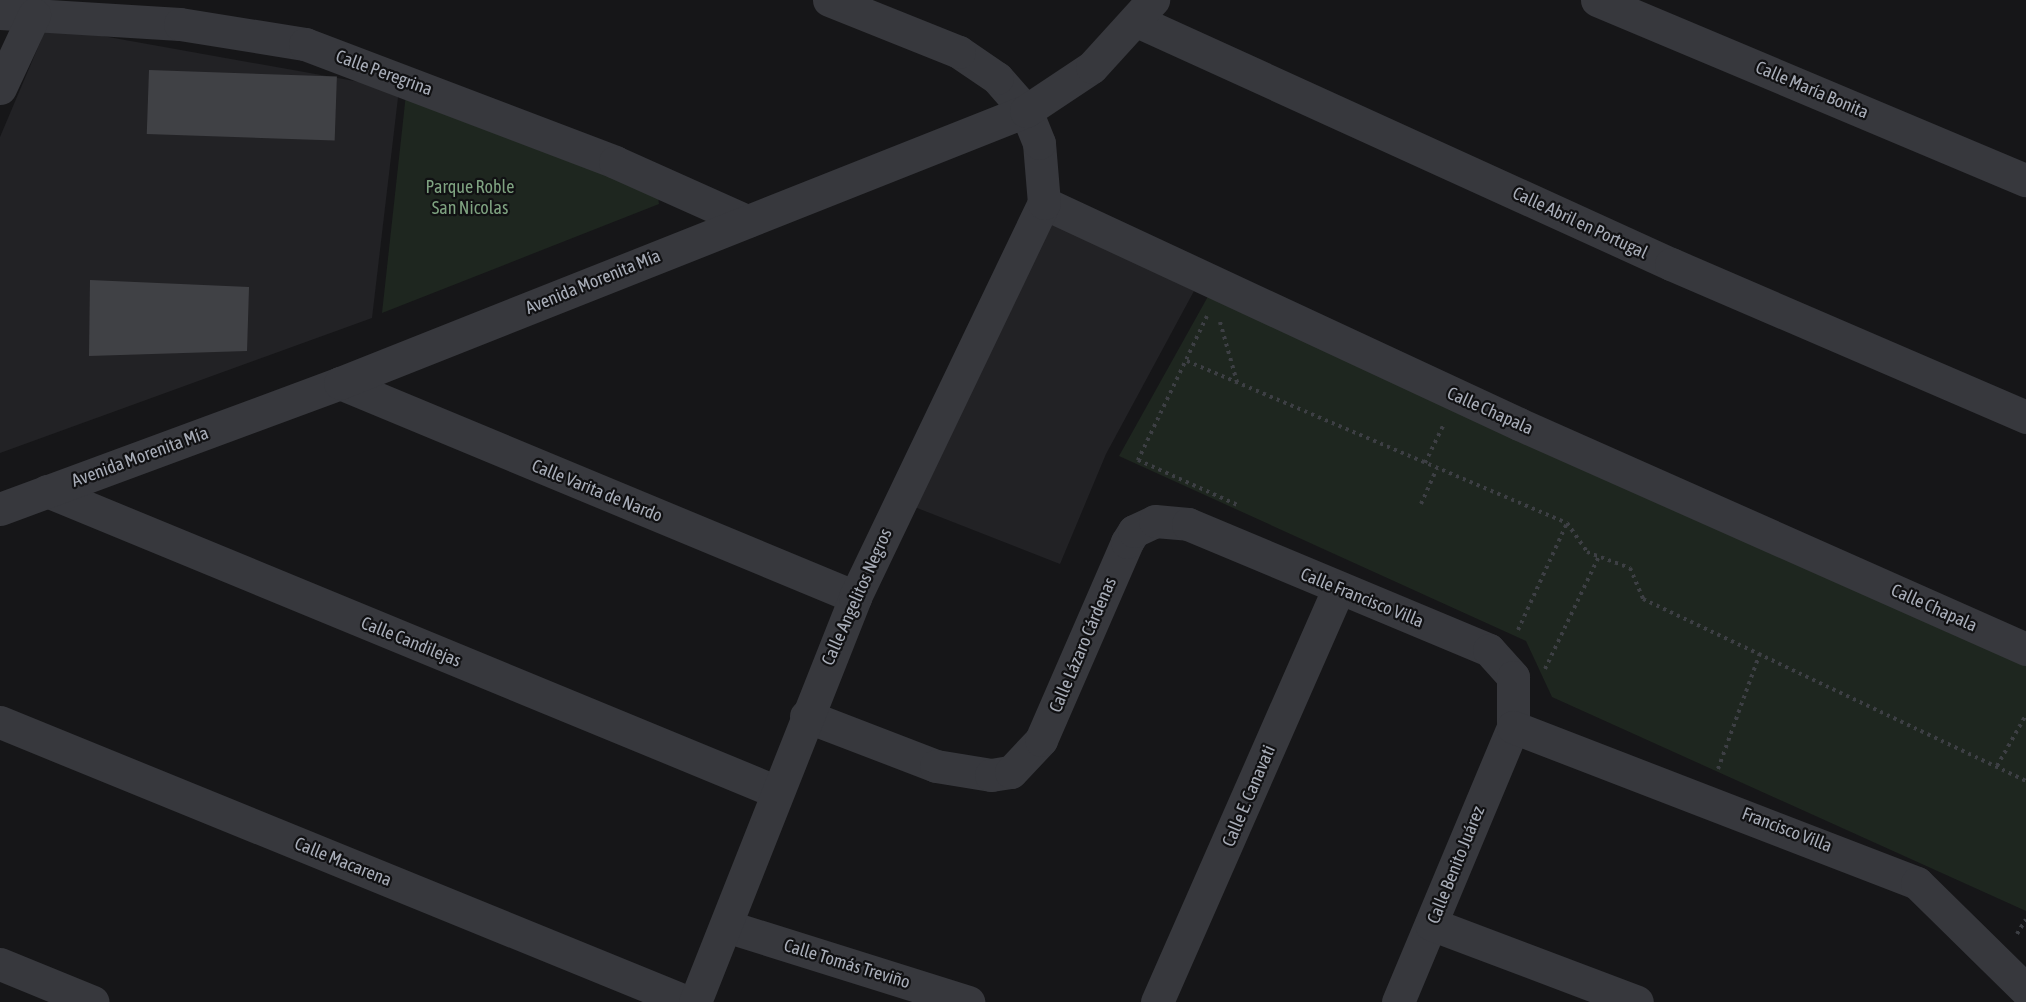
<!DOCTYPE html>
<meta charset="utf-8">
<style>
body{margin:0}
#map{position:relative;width:2026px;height:1002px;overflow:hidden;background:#161618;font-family:"Asap Condensed",sans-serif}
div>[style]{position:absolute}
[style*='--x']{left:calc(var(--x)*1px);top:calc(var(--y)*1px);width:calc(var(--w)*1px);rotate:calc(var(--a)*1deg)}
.built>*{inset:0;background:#222225}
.green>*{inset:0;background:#1e261f}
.building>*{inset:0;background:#404145;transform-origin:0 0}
.path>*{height:4px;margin-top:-2px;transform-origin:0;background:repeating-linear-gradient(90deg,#3d3f44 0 3px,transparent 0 7.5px)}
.minor>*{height:33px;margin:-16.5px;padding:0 16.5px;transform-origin:16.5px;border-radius:16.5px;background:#37383d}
.tertiary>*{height:33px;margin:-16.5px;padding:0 16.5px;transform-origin:16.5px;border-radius:16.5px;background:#37383d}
span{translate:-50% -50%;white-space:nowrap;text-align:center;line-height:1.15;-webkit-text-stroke:4.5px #111113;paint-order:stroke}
.street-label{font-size:18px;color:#a8adb8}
.park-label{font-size:18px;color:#7fa381}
</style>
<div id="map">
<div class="built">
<i style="clip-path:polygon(47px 26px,399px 89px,372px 318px,0 453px,0 137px)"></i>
<i style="clip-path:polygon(1045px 216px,1194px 291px,1106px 454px,1060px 564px,912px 506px)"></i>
</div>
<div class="green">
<i style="clip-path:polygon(406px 94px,657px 190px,659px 204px,382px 313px)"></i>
<i style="clip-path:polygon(1211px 291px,2026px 654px,2026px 911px,1552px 697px,1526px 641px,1119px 456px)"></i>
</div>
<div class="building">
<i style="left:149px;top:70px;width:188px;height:64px;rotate:2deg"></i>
<i style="clip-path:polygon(90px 280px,249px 287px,247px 351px,89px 356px)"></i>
</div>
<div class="path">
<i style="--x:1207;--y:316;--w:160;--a:115.6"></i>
<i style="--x:1138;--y:460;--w:112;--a:24.3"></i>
<i style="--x:1220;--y:322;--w:62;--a:74.2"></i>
<i style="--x:1187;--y:361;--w:413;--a:23.1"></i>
<i style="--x:1567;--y:523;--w:35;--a:55"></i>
<i style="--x:1587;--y:552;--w:46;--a:20.4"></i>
<i style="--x:1630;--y:568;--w:34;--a:67"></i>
<i style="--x:1643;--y:599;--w:424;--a:25.4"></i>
<i style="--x:1425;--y:463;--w:41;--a:-64.1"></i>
<i style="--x:1421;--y:504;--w:39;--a:-66"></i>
<i style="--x:1518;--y:630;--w:118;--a:-65.4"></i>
<i style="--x:1545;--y:669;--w:127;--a:-64.4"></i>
<i style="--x:1997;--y:766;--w:59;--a:-60.4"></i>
<i style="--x:1718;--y:769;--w:123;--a:-70.1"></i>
<i style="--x:2017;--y:934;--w:17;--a:-59"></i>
</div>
<div class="minor">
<i style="--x:1597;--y:0;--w:465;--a:22.8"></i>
<i style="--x:0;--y:13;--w:180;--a:3.5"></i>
<i style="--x:180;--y:24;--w:127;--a:9.1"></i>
<i style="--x:305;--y:44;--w:332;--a:20.8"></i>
<i style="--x:615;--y:162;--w:145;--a:24.1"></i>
<i style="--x:1137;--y:21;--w:587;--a:24.47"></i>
<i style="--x:1671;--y:264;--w:387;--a:23.3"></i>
<i style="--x:0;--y:88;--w:81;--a:-65"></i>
<i style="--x:1044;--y:203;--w:524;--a:24.95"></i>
<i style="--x:1519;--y:424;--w:555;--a:23.93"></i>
<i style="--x:340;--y:383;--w:558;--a:22.56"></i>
<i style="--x:47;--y:491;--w:787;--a:22.4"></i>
<i style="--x:806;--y:716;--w:139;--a:21"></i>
<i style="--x:936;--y:766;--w:56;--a:9.3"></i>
<i style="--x:991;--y:775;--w:20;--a:-9"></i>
<i style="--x:1011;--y:772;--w:44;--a:-46.8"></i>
<i style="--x:1041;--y:740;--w:216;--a:-66.5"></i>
<i style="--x:1127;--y:542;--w:13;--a:-58"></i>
<i style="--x:1134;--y:531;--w:23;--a:-25"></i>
<i style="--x:1155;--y:521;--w:33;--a:5"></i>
<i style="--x:1188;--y:524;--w:326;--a:22.7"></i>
<i style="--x:1489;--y:650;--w:36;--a:48"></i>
<i style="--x:1513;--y:677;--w:50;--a:90"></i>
<i style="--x:1513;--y:727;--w:298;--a:112.7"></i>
<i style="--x:0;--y:722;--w:742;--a:22.17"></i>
<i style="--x:1513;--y:727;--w:433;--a:21.1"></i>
<i style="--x:1917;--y:883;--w:153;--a:44.5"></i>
<i style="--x:1431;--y:924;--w:220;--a:20.7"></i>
<i style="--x:726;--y:926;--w:254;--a:17.4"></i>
<i style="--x:0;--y:964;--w:100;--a:22.2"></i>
<i style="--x:695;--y:1002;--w:435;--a:-68.4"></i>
<i style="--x:855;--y:597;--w:437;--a:-64.4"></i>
<i style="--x:1044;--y:203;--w:60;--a:-94.8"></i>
<i style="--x:1039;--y:143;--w:35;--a:-112"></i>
<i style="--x:1026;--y:111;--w:44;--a:-131.3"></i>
<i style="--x:997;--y:78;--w:46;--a:-145.6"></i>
<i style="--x:959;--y:52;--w:140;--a:-158.2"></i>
<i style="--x:1157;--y:1002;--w:451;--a:-66.3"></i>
</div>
<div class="tertiary">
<i style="--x:0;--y:509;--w:363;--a:-20.3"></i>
<i style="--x:340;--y:383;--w:738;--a:-21.63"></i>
<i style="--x:1026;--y:111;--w:79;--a:-33.7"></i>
<i style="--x:1092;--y:67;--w:91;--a:-47.7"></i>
</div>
<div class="street-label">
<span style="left:384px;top:73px;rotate:20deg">Calle Peregrina</span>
<span style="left:1812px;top:90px;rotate:23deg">Calle María Bonita</span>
<span style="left:1580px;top:223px;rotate:25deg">Calle Abril en Portugal</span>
<span style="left:593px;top:282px;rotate:-22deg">Avenida Morenita Mía</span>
<span style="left:1490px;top:411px;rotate:24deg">Calle Chapala</span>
<span style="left:140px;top:457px;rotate:-20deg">Avenida Morenita Mía</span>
<span style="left:597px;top:491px;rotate:22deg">Calle Varita de Nardo</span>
<span style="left:857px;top:597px;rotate:-66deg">Calle Angelitos Negros</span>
<span style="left:1362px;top:598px;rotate:22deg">Calle Francisco Villa</span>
<span style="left:1934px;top:608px;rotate:24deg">Calle Chapala</span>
<span style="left:411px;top:642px;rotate:22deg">Calle Candilejas</span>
<span style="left:1083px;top:645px;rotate:-67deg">Calle Lázaro Cárdenas</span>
<span style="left:1249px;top:796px;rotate:-67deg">Calle E. Canavati</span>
<span style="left:1787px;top:830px;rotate:21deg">Francisco Villa</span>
<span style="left:343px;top:862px;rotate:22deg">Calle Macarena</span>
<span style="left:1456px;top:865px;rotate:-68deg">Calle Benito Juárez</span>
<span style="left:847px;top:964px;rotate:17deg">Calle Tomás Treviño</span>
</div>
<div class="park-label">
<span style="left:470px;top:198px">Parque Roble<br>San Nicolas</span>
</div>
</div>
